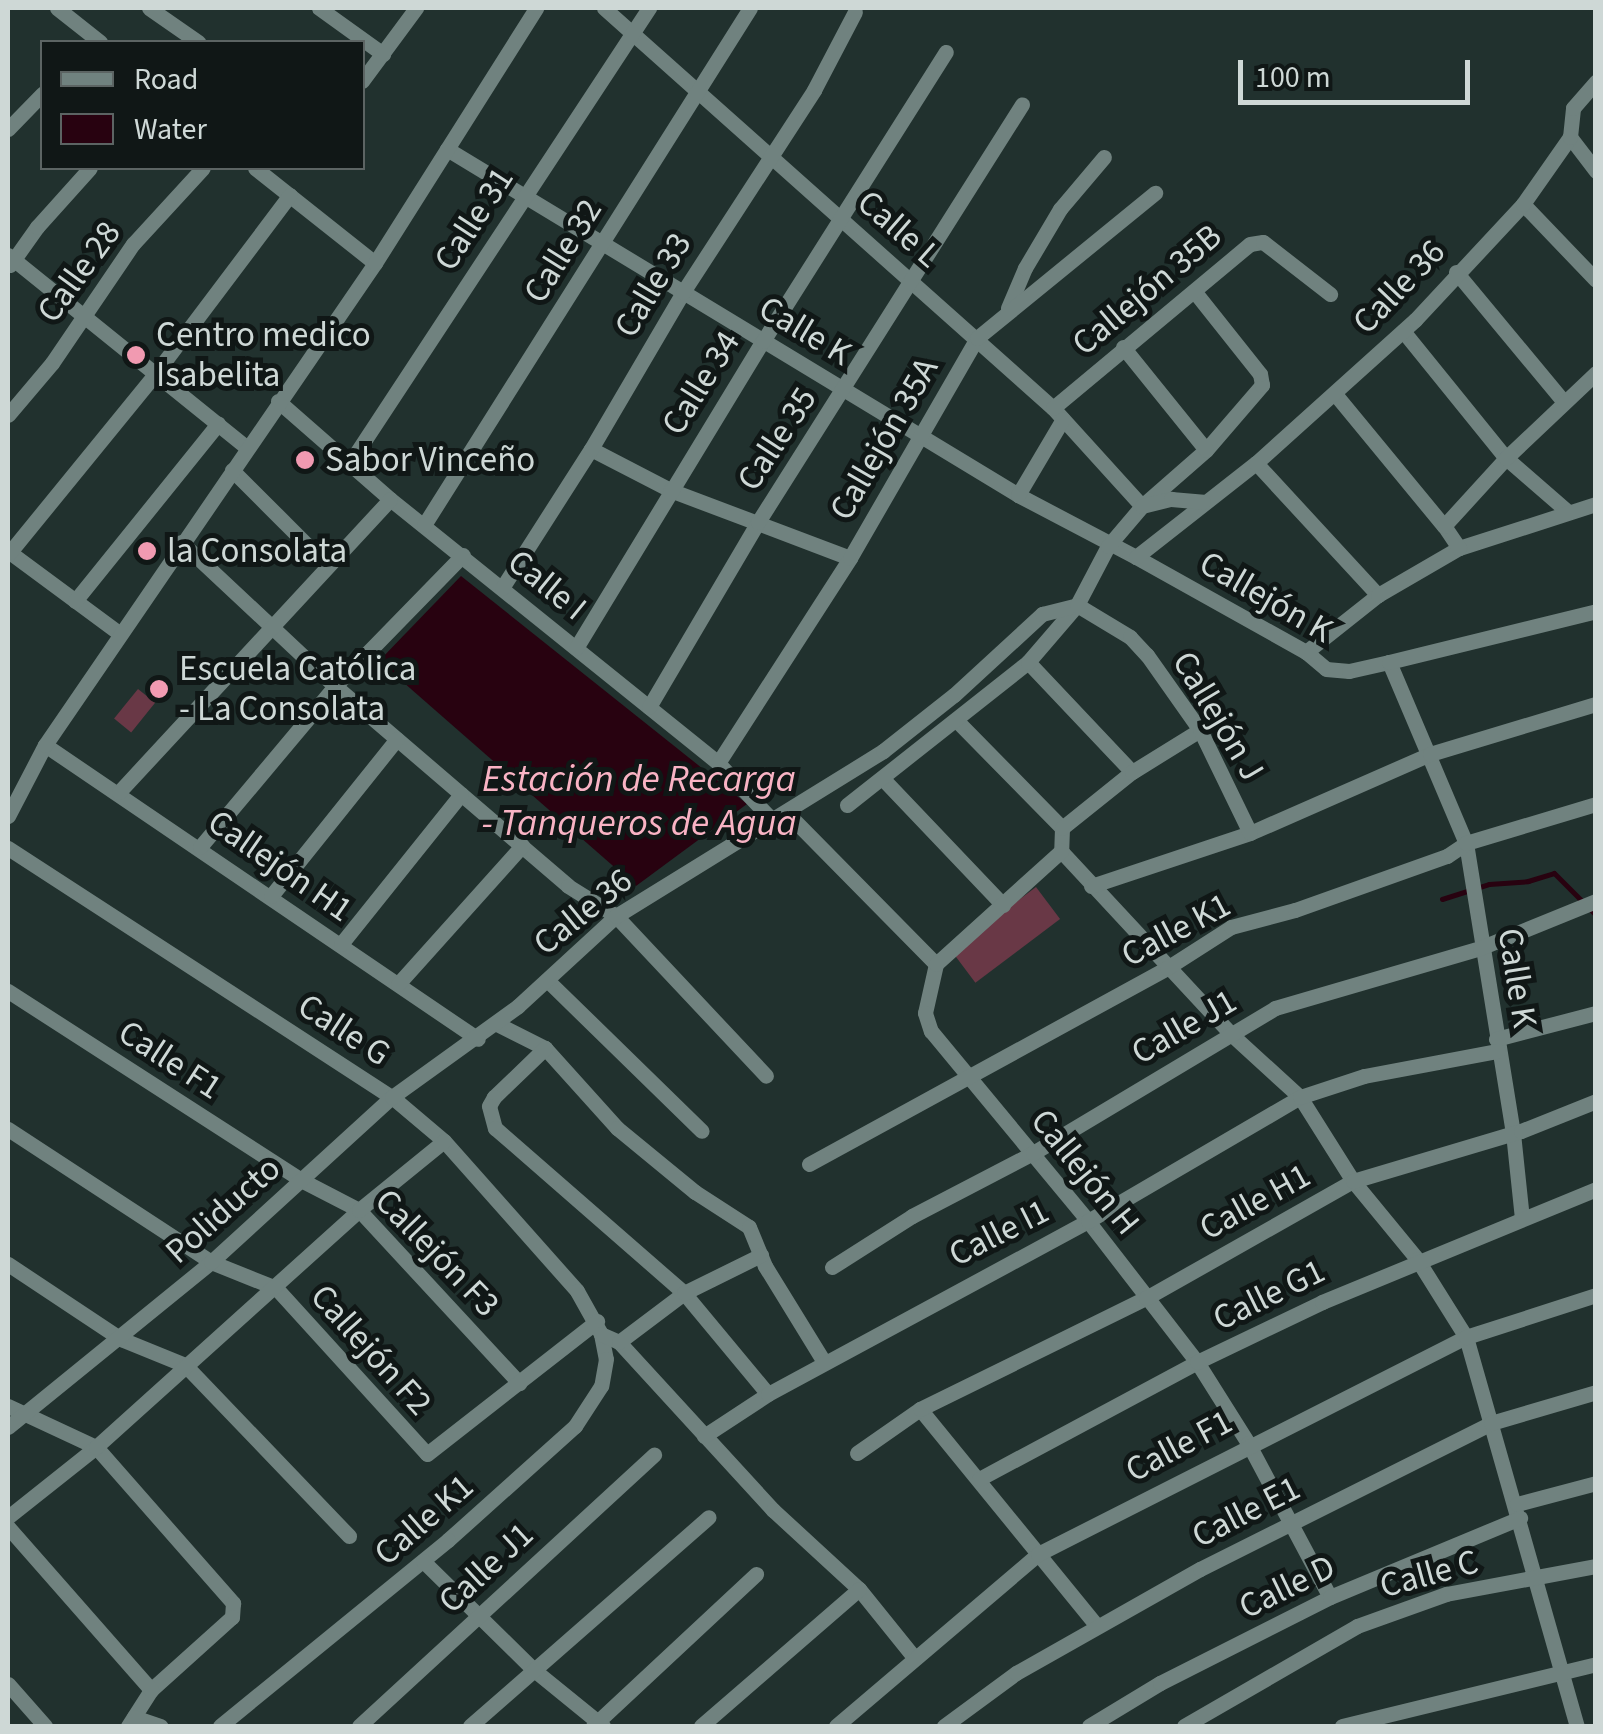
<!DOCTYPE html>
<meta charset="utf-8">
<style>
body{margin:0}
#map{position:relative;width:1603px;height:1734px;overflow:hidden;background:#21312e;font-family:"Source Sans 3",sans-serif}
div>[style]{position:absolute}
[style*='--x']{left:calc(var(--x)*1px);top:calc(var(--y)*1px);width:calc(var(--w)*1px);rotate:calc(var(--a)*1deg)}
.green>*{inset:0;background:#693846;transform-origin:0 0}
.water>*{inset:0;background:#280210}
.stream>*{height:5px;margin:-2.5px;padding:0 2.5px;transform-origin:2.5px;border-radius:2.5px;background:#280210}
.street>*{height:15px;margin:-7.5px;padding:0 7.5px;transform-origin:7.5px;border-radius:7.5px;background:#70827f}
.dots>*{width:28px;height:28px;translate:-50% -50%;box-sizing:border-box;border:5px solid #101716;border-radius:50%}
span{translate:-50% -50%;white-space:nowrap;text-align:center;line-height:1.15;-webkit-text-stroke:10px #101716;paint-order:stroke}
.street-label{font-size:35px;color:#ced8d6}
.poi-label{font-size:35px;color:#ced8d6}
.left{translate:0 -50%;text-align:left}
.water-label{font-size:38px;color:#f9b3c4;font-style:italic}
.frame{position:absolute;inset:0;border:10px solid #ced8d6;pointer-events:none}
.legend{position:absolute;left:40px;top:40px;width:325px;height:130px;box-sizing:border-box;background:#101716;border:2px solid #5c6463;margin:0;padding:12px 18px;list-style:none;font-size:30px;color:#ced8d6}
.legend li{display:flex;align-items:center;gap:20px;height:50px}
.legend b{width:50px;border:2px solid #5c6463}
.scale{position:absolute;left:1238px;top:60px;width:232px;height:45px;box-sizing:border-box;border:5px solid #ced8d6;border-top:0;padding-left:12px;font-size:30px;line-height:35px;white-space:nowrap;color:#ced8d6;-webkit-text-stroke:8px #101716;paint-order:stroke}
</style>
<div id="map">
<div class="green">
<i style="left:138px;top:689px;width:22px;height:38px;rotate:39deg"></i>
<i style="left:1036px;top:887px;width:40px;height:106px;rotate:53deg"></i>
</div>
<div class="water">
<i style="clip-path:polygon(461px 576px,747px 804px,636px 886px,379px 661px)"></i>
</div>
<div class="stream">
<i style="--x:1442;--y:899;--w:49;--a:-17.7"></i>
<i style="--x:1489;--y:884;--w:39;--a:-4"></i>
<i style="--x:1528;--y:881;--w:27;--a:-17"></i>
<i style="--x:1554;--y:873;--w:59;--a:45"></i>
</div>
<div class="street">
<i style="--x:57;--y:8;--w:55;--a:38.3"></i>
<i style="--x:149;--y:8;--w:60;--a:34.8"></i>
<i style="--x:319;--y:8;--w:79;--a:35.7"></i>
<i style="--x:604;--y:8;--w:601;--a:41.7"></i>
<i style="--x:1053;--y:408;--w:132;--a:47.8"></i>
<i style="--x:1142;--y:506;--w:85;--a:-41.2"></i>
<i style="--x:1206;--y:450;--w:86;--a:-49.3"></i>
<i style="--x:1262;--y:385;--w:11;--a:-100"></i>
<i style="--x:1260;--y:374;--w:106;--a:-128.5"></i>
<i style="--x:362;--y:81;--w:91;--a:-53.5"></i>
<i style="--x:8;--y:129;--w:49;--a:-45.8"></i>
<i style="--x:1570;--y:137;--w:43;--a:52.6"></i>
<i style="--x:447;--y:149;--w:668;--a:31.21"></i>
<i style="--x:1018;--y:495;--w:133;--a:27.7"></i>
<i style="--x:1136;--y:557;--w:195;--a:29.2"></i>
<i style="--x:1306;--y:652;--w:26;--a:40"></i>
<i style="--x:1326;--y:669;--w:23;--a:5"></i>
<i style="--x:1349;--y:671;--w:41;--a:-12.7"></i>
<i style="--x:1389;--y:662;--w:197;--a:67"></i>
<i style="--x:1466;--y:843;--w:294;--a:80.8"></i>
<i style="--x:1513;--y:1133;--w:85;--a:84"></i>
<i style="--x:255;--y:168;--w:153;--a:38.4"></i>
<i style="--x:1523;--y:204;--w:105;--a:46.2"></i>
<i style="--x:8;--y:255;--w:307;--a:38.9"></i>
<i style="--x:10;--y:265;--w:47;--a:-54.6"></i>
<i style="--x:37;--y:227;--w:79;--a:-48.1"></i>
<i style="--x:1456;--y:272;--w:169;--a:50.3"></i>
<i style="--x:1008;--y:308;--w:43;--a:-67"></i>
<i style="--x:1025;--y:268;--w:69;--a:-59.3"></i>
<i style="--x:1060;--y:209;--w:68;--a:-49.8"></i>
<i style="--x:1403;--y:331;--w:164;--a:51"></i>
<i style="--x:1506;--y:458;--w:81;--a:41"></i>
<i style="--x:1123;--y:347;--w:132;--a:51.1"></i>
<i style="--x:1335;--y:394;--w:171;--a:50.5"></i>
<i style="--x:278;--y:401;--w:149;--a:41.2"></i>
<i style="--x:390;--y:499;--w:421;--a:38.8"></i>
<i style="--x:718;--y:763;--w:80;--a:46.5"></i>
<i style="--x:1053;--y:408;--w:256;--a:-39.8"></i>
<i style="--x:1250;--y:244;--w:13;--a:-9"></i>
<i style="--x:1263;--y:242;--w:85;--a:37.8"></i>
<i style="--x:8;--y:415;--w:68;--a:-49.8"></i>
<i style="--x:52;--y:363;--w:144;--a:-55.8"></i>
<i style="--x:133;--y:244;--w:103;--a:-47.4"></i>
<i style="--x:591;--y:449;--w:89;--a:27.4"></i>
<i style="--x:670;--y:490;--w:192;--a:20.7"></i>
<i style="--x:1256;--y:463;--w:180;--a:47.3"></i>
<i style="--x:349;--y:464;--w:546;--a:-56.66"></i>
<i style="--x:232;--y:470;--w:134;--a:45"></i>
<i style="--x:1018;--y:495;--w:88;--a:-59.4"></i>
<i style="--x:424;--y:525;--w:611;--a:-57.77"></i>
<i style="--x:181;--y:542;--w:211;--a:43.1"></i>
<i style="--x:335;--y:686;--w:307;--a:40.6"></i>
<i style="--x:568;--y:886;--w:57;--a:32"></i>
<i style="--x:616;--y:916;--w:219;--a:46.8"></i>
<i style="--x:1459;--y:548;--w:144;--a:-17.8"></i>
<i style="--x:8;--y:551;--w:138;--a:36.5"></i>
<i style="--x:10;--y:552;--w:230;--a:-50.8"></i>
<i style="--x:155;--y:374;--w:224;--a:-53"></i>
<i style="--x:1136;--y:557;--w:152;--a:-38.1"></i>
<i style="--x:1256;--y:463;--w:214;--a:-42"></i>
<i style="--x:1415;--y:320;--w:158;--a:-47"></i>
<i style="--x:1523;--y:204;--w:82;--a:-55"></i>
<i style="--x:1570;--y:137;--w:29;--a:-84"></i>
<i style="--x:1573;--y:108;--w:35;--a:-49"></i>
<i style="--x:502;--y:588;--w:165;--a:-57.4"></i>
<i style="--x:591;--y:449;--w:182;--a:-59.6"></i>
<i style="--x:683;--y:292;--w:241;--a:-57"></i>
<i style="--x:814;--y:90;--w:88;--a:-62.3"></i>
<i style="--x:75;--y:601;--w:228;--a:-51.1"></i>
<i style="--x:576;--y:648;--w:359;--a:-58.7"></i>
<i style="--x:763;--y:341;--w:342;--a:-57.7"></i>
<i style="--x:1306;--y:652;--w:92;--a:-38.4"></i>
<i style="--x:1378;--y:595;--w:94;--a:-30.1"></i>
<i style="--x:1459;--y:548;--w:27;--a:-124"></i>
<i style="--x:1444;--y:526;--w:92;--a:-47.6"></i>
<i style="--x:1506;--y:458;--w:124;--a:-43.4"></i>
<i style="--x:1028;--y:662;--w:151;--a:46.6"></i>
<i style="--x:1389;--y:662;--w:213;--a:-13.8"></i>
<i style="--x:649;--y:707;--w:215;--a:-59.5"></i>
<i style="--x:758;--y:522;--w:494;--a:-57.7"></i>
<i style="--x:957;--y:721;--w:150;--a:45.5"></i>
<i style="--x:1062;--y:828;--w:23;--a:92"></i>
<i style="--x:45;--y:745;--w:523;--a:34.18"></i>
<i style="--x:718;--y:763;--w:244;--a:-57.2"></i>
<i style="--x:850;--y:558;--w:254;--a:-60"></i>
<i style="--x:977;--y:338;--w:230;--a:-39.2"></i>
<i style="--x:883;--y:779;--w:174;--a:46.4"></i>
<i style="--x:119;--y:792;--w:399;--a:-47.2"></i>
<i style="--x:847;--y:805;--w:231;--a:-38.3"></i>
<i style="--x:1028;--y:662;--w:75;--a:-49.3"></i>
<i style="--x:1077;--y:605;--w:67;--a:-62.3"></i>
<i style="--x:1108;--y:546;--w:52;--a:-49.6"></i>
<i style="--x:1142;--y:506;--w:30;--a:-14"></i>
<i style="--x:1171;--y:499;--w:32;--a:5"></i>
<i style="--x:787;--y:813;--w:212;--a:45.4"></i>
<i style="--x:936;--y:964;--w:50;--a:102.7"></i>
<i style="--x:925;--y:1013;--w:19;--a:72"></i>
<i style="--x:931;--y:1031;--w:246;--a:50.4"></i>
<i style="--x:1088;--y:1221;--w:178;--a:52.3"></i>
<i style="--x:1197;--y:1362;--w:96;--a:57.8"></i>
<i style="--x:1248;--y:1443;--w:174;--a:62"></i>
<i style="--x:8;--y:816;--w:80;--a:-62.5"></i>
<i style="--x:45;--y:745;--w:584;--a:-55.6"></i>
<i style="--x:375;--y:263;--w:302;--a:-57.7"></i>
<i style="--x:1062;--y:828;--w:90;--a:-38.7"></i>
<i style="--x:1132;--y:772;--w:80;--a:-31.7"></i>
<i style="--x:200;--y:847;--w:210;--a:-50"></i>
<i style="--x:335;--y:686;--w:183;--a:-45.7"></i>
<i style="--x:8;--y:848;--w:458;--a:33"></i>
<i style="--x:392;--y:1097;--w:68;--a:40.2"></i>
<i style="--x:444;--y:1141;--w:200;--a:48.4"></i>
<i style="--x:577;--y:1291;--w:49;--a:60.8"></i>
<i style="--x:601;--y:1334;--w:25;--a:79"></i>
<i style="--x:606;--y:1359;--w:27;--a:100"></i>
<i style="--x:601;--y:1386;--w:48;--a:123"></i>
<i style="--x:575;--y:1426;--w:171;--a:138.1"></i>
<i style="--x:448;--y:1540;--w:294;--a:140.8"></i>
<i style="--x:1061;--y:851;--w:251;--a:47.1"></i>
<i style="--x:1232;--y:1035;--w:92;--a:42.4"></i>
<i style="--x:1300;--y:1097;--w:99;--a:57.8"></i>
<i style="--x:1353;--y:1181;--w:101;--a:50.6"></i>
<i style="--x:1417;--y:1259;--w:92;--a:57.9"></i>
<i style="--x:1466;--y:1337;--w:405;--a:74.1"></i>
<i style="--x:1091;--y:886;--w:168;--a:-18.4"></i>
<i style="--x:1250;--y:833;--w:197;--a:-23.7"></i>
<i style="--x:1430;--y:754;--w:173;--a:-16.8"></i>
<i style="--x:271;--y:896;--w:201;--a:-51.3"></i>
<i style="--x:341;--y:944;--w:192;--a:-51.3"></i>
<i style="--x:936;--y:964;--w:169;--a:-42.1"></i>
<i style="--x:547;--y:980;--w:216;--a:44.3"></i>
<i style="--x:398;--y:984;--w:186;--a:-48.1"></i>
<i style="--x:8;--y:991;--w:349;--a:32.8"></i>
<i style="--x:301;--y:1180;--w:65;--a:27.3"></i>
<i style="--x:359;--y:1210;--w:236;--a:47.2"></i>
<i style="--x:497;--y:1024;--w:54;--a:26.6"></i>
<i style="--x:545;--y:1048;--w:108;--a:48"></i>
<i style="--x:617;--y:1128;--w:101;--a:39.4"></i>
<i style="--x:695;--y:1192;--w:64;--a:32.9"></i>
<i style="--x:749;--y:1227;--w:42;--a:67.7"></i>
<i style="--x:765;--y:1266;--w:113;--a:58.4"></i>
<i style="--x:1496;--y:1039;--w:103;--a:-14.6"></i>
<i style="--x:545;--y:1048;--w:71;--a:136.1"></i>
<i style="--x:494;--y:1097;--w:10;--a:119"></i>
<i style="--x:489;--y:1106;--w:23;--a:75"></i>
<i style="--x:495;--y:1128;--w:251;--a:41.1"></i>
<i style="--x:684;--y:1293;--w:131;--a:50.3"></i>
<i style="--x:8;--y:1129;--w:243;--a:33.2"></i>
<i style="--x:211;--y:1262;--w:70;--a:21.8"></i>
<i style="--x:276;--y:1288;--w:224;--a:47.7"></i>
<i style="--x:427;--y:1454;--w:216;--a:-38"></i>
<i style="--x:809;--y:1164;--w:408;--a:-28.7"></i>
<i style="--x:1167;--y:968;--w:76;--a:-32.6"></i>
<i style="--x:1231;--y:927;--w:66;--a:-14.9"></i>
<i style="--x:1295;--y:910;--w:161;--a:-19.6"></i>
<i style="--x:1447;--y:856;--w:23;--a:-34"></i>
<i style="--x:1466;--y:843;--w:136;--a:-16.7"></i>
<i style="--x:8;--y:1264;--w:136;--a:33.6"></i>
<i style="--x:121;--y:1339;--w:69;--a:22.1"></i>
<i style="--x:185;--y:1365;--w:237;--a:46.2"></i>
<i style="--x:832;--y:1267;--w:95;--a:-32.5"></i>
<i style="--x:912;--y:1216;--w:136;--a:-27.5"></i>
<i style="--x:1033;--y:1153;--w:282;--a:-30.9"></i>
<i style="--x:1275;--y:1008;--w:214;--a:-16.3"></i>
<i style="--x:1480;--y:948;--w:125;--a:-22.1"></i>
<i style="--x:601;--y:1334;--w:20;--a:24"></i>
<i style="--x:619;--y:1342;--w:228;--a:47.5"></i>
<i style="--x:773;--y:1510;--w:117;--a:42.6"></i>
<i style="--x:859;--y:1589;--w:86;--a:51.1"></i>
<i style="--x:619;--y:1342;--w:81;--a:-37"></i>
<i style="--x:684;--y:1293;--w:86;--a:-26.3"></i>
<i style="--x:8;--y:1406;--w:97;--a:25"></i>
<i style="--x:96;--y:1447;--w:208;--a:48.7"></i>
<i style="--x:233;--y:1603;--w:14;--a:94"></i>
<i style="--x:232;--y:1617;--w:109;--a:138"></i>
<i style="--x:151;--y:1690;--w:43;--a:122.6"></i>
<i style="--x:920;--y:1409;--w:280;--a:50.8"></i>
<i style="--x:8;--y:1427;--w:262;--a:-39.1"></i>
<i style="--x:211;--y:1262;--w:245;--a:-42.4"></i>
<i style="--x:392;--y:1097;--w:155;--a:-35.8"></i>
<i style="--x:518;--y:1006;--w:133;--a:-42.6"></i>
<i style="--x:616;--y:916;--w:314;--a:-31.7"></i>
<i style="--x:883;--y:751;--w:90;--a:-38.3"></i>
<i style="--x:954;--y:695;--w:120;--a:-42.6"></i>
<i style="--x:1042;--y:614;--w:36;--a:-14"></i>
<i style="--x:1077;--y:605;--w:62;--a:31.1"></i>
<i style="--x:1130;--y:637;--w:25;--a:47"></i>
<i style="--x:1147;--y:655;--w:92;--a:54.8"></i>
<i style="--x:1200;--y:730;--w:114;--a:64.1"></i>
<i style="--x:704;--y:1436;--w:77;--a:-33.3"></i>
<i style="--x:768;--y:1394;--w:364;--a:-28.4"></i>
<i style="--x:1088;--y:1221;--w:246;--a:-30.3"></i>
<i style="--x:1300;--y:1097;--w:67;--a:-18.2"></i>
<i style="--x:1364;--y:1076;--w:136;--a:-10.6"></i>
<i style="--x:857;--y:1453;--w:77;--a:-34.9"></i>
<i style="--x:920;--y:1409;--w:252;--a:-26.2"></i>
<i style="--x:1146;--y:1298;--w:238;--a:-29.5"></i>
<i style="--x:1353;--y:1181;--w:175;--a:-16.6"></i>
<i style="--x:1521;--y:1131;--w:81;--a:-21.8"></i>
<i style="--x:979;--y:1479;--w:247;--a:-28.2"></i>
<i style="--x:1197;--y:1362;--w:139;--a:-25.6"></i>
<i style="--x:1322;--y:1302;--w:296;--a:-22.4"></i>
<i style="--x:1517;--y:1504;--w:82;--a:-14.9"></i>
<i style="--x:8;--y:1517;--w:112;--a:-38.5"></i>
<i style="--x:96;--y:1447;--w:354;--a:-42"></i>
<i style="--x:359;--y:1210;--w:109;--a:-39.1"></i>
<i style="--x:8;--y:1527;--w:217;--a:48.7"></i>
<i style="--x:423;--y:1561;--w:156;--a:44.5"></i>
<i style="--x:534;--y:1670;--w:89;--a:39.1"></i>
<i style="--x:8;--y:1684;--w:56;--a:48.6"></i>
<i style="--x:134;--y:1717;--w:28;--a:19"></i>
<i style="--x:359;--y:1726;--w:401;--a:-42.6"></i>
<i style="--x:470;--y:1726;--w:317;--a:-41.2"></i>
<i style="--x:593;--y:1726;--w:223;--a:-43"></i>
<i style="--x:701;--y:1726;--w:209;--a:-40.9"></i>
<i style="--x:836;--y:1726;--w:265;--a:-40.4"></i>
<i style="--x:1038;--y:1554;--w:480;--a:-26.9"></i>
<i style="--x:1466;--y:1337;--w:137;--a:-17.9"></i>
<i style="--x:944;--y:1726;--w:89;--a:-36.4"></i>
<i style="--x:1016;--y:1673;--w:211;--a:-29.5"></i>
<i style="--x:1200;--y:1569;--w:326;--a:-26.6"></i>
<i style="--x:1491;--y:1423;--w:109;--a:-16.4"></i>
<i style="--x:1089;--y:1726;--w:83;--a:-31.2"></i>
<i style="--x:1160;--y:1683;--w:191;--a:-26.8"></i>
<i style="--x:1330;--y:1597;--w:206;--a:-22.6"></i>
<i style="--x:1184;--y:1726;--w:200;--a:-30"></i>
<i style="--x:1357;--y:1626;--w:95;--a:-19.8"></i>
<i style="--x:1446;--y:1594;--w:153;--a:-10.6"></i>
<i style="--x:1342;--y:1726;--w:261;--a:-13.7"></i>
</div>
<div class="dots">
<i style="left:136px;top:355px;background:#f19ab1"></i>
<i style="left:305px;top:460px;background:#f19ab1"></i>
<i style="left:147px;top:551px;background:#f19ab1"></i>
<i style="left:159px;top:689px;background:#f19ab1"></i>
</div>
<div class="street-label">
<span style="left:474px;top:219px;rotate:-57deg">Calle 31</span>
<span style="left:899px;top:229px;rotate:41deg">Calle L</span>
<span style="left:563px;top:251px;rotate:-58deg">Calle 32</span>
<span style="left:79px;top:272px;rotate:-54deg">Calle 28</span>
<span style="left:653px;top:285px;rotate:-59deg">Calle 33</span>
<span style="left:1399px;top:287px;rotate:-46deg">Calle 36</span>
<span style="left:1147px;top:290px;rotate:-40deg">Callejón 35B</span>
<span style="left:805px;top:331px;rotate:31deg">Calle K</span>
<span style="left:701px;top:383px;rotate:-58deg">Calle 34</span>
<span style="left:777px;top:439px;rotate:-57deg">Calle 35</span>
<span style="left:884px;top:439px;rotate:-60deg">Callejón 35A</span>
<span style="left:547px;top:585px;rotate:39deg">Calle I</span>
<span style="left:1266px;top:597px;rotate:30deg">Callejón K</span>
<span style="left:1218px;top:716px;rotate:59deg">Callejón J</span>
<span style="left:280px;top:866px;rotate:35deg">Callejón H1</span>
<span style="left:583px;top:912px;rotate:-39deg">Calle 36</span>
<span style="left:1176px;top:930px;rotate:-28deg">Calle K1</span>
<span style="left:1517px;top:978px;rotate:81deg">Calle K</span>
<span style="left:1184px;top:1027px;rotate:-30deg">Calle J1</span>
<span style="left:344px;top:1030px;rotate:33deg">Calle G</span>
<span style="left:170px;top:1060px;rotate:33deg">Calle F1</span>
<span style="left:1085px;top:1172px;rotate:51deg">Callejón H</span>
<span style="left:1255px;top:1202px;rotate:-29deg">Calle H1</span>
<span style="left:223px;top:1210px;rotate:-42deg">Poliducto</span>
<span style="left:999px;top:1233px;rotate:-27deg">Calle I1</span>
<span style="left:437px;top:1253px;rotate:46deg">Callejón F3</span>
<span style="left:1269px;top:1295px;rotate:-26deg">Calle G1</span>
<span style="left:371px;top:1350px;rotate:48deg">Callejón F2</span>
<span style="left:1179px;top:1446px;rotate:-28deg">Calle F1</span>
<span style="left:1246px;top:1512px;rotate:-27deg">Calle E1</span>
<span style="left:424px;top:1520px;rotate:-41deg">Calle K1</span>
<span style="left:486px;top:1568px;rotate:-43deg">Calle J1</span>
<span style="left:1429px;top:1574px;rotate:-15deg">Calle C</span>
<span style="left:1287px;top:1587px;rotate:-26deg">Calle D</span>
</div>
<div class="poi-label">
<span class="left" style="left:156px;top:355px">Centro medico<br>Isabelita</span>
<span class="left" style="left:325px;top:460px">Sabor Vinceño</span>
<span class="left" style="left:167px;top:551px">la Consolata</span>
<span class="left" style="left:179px;top:689px">Escuela Católica<br>- La Consolata</span>
</div>
<div class="water-label">
<span style="left:639px;top:802px">Estación de Recarga<br>- Tanqueros de Agua</span>
</div>
<div class="frame"></div>
<ul class="legend">
<li><b style="height:12px;background:#70827f"></b>Road</li>
<li><b style="height:28px;background:#280210"></b>Water</li>
</ul>
<div class="scale">100 m</div>
</div>
